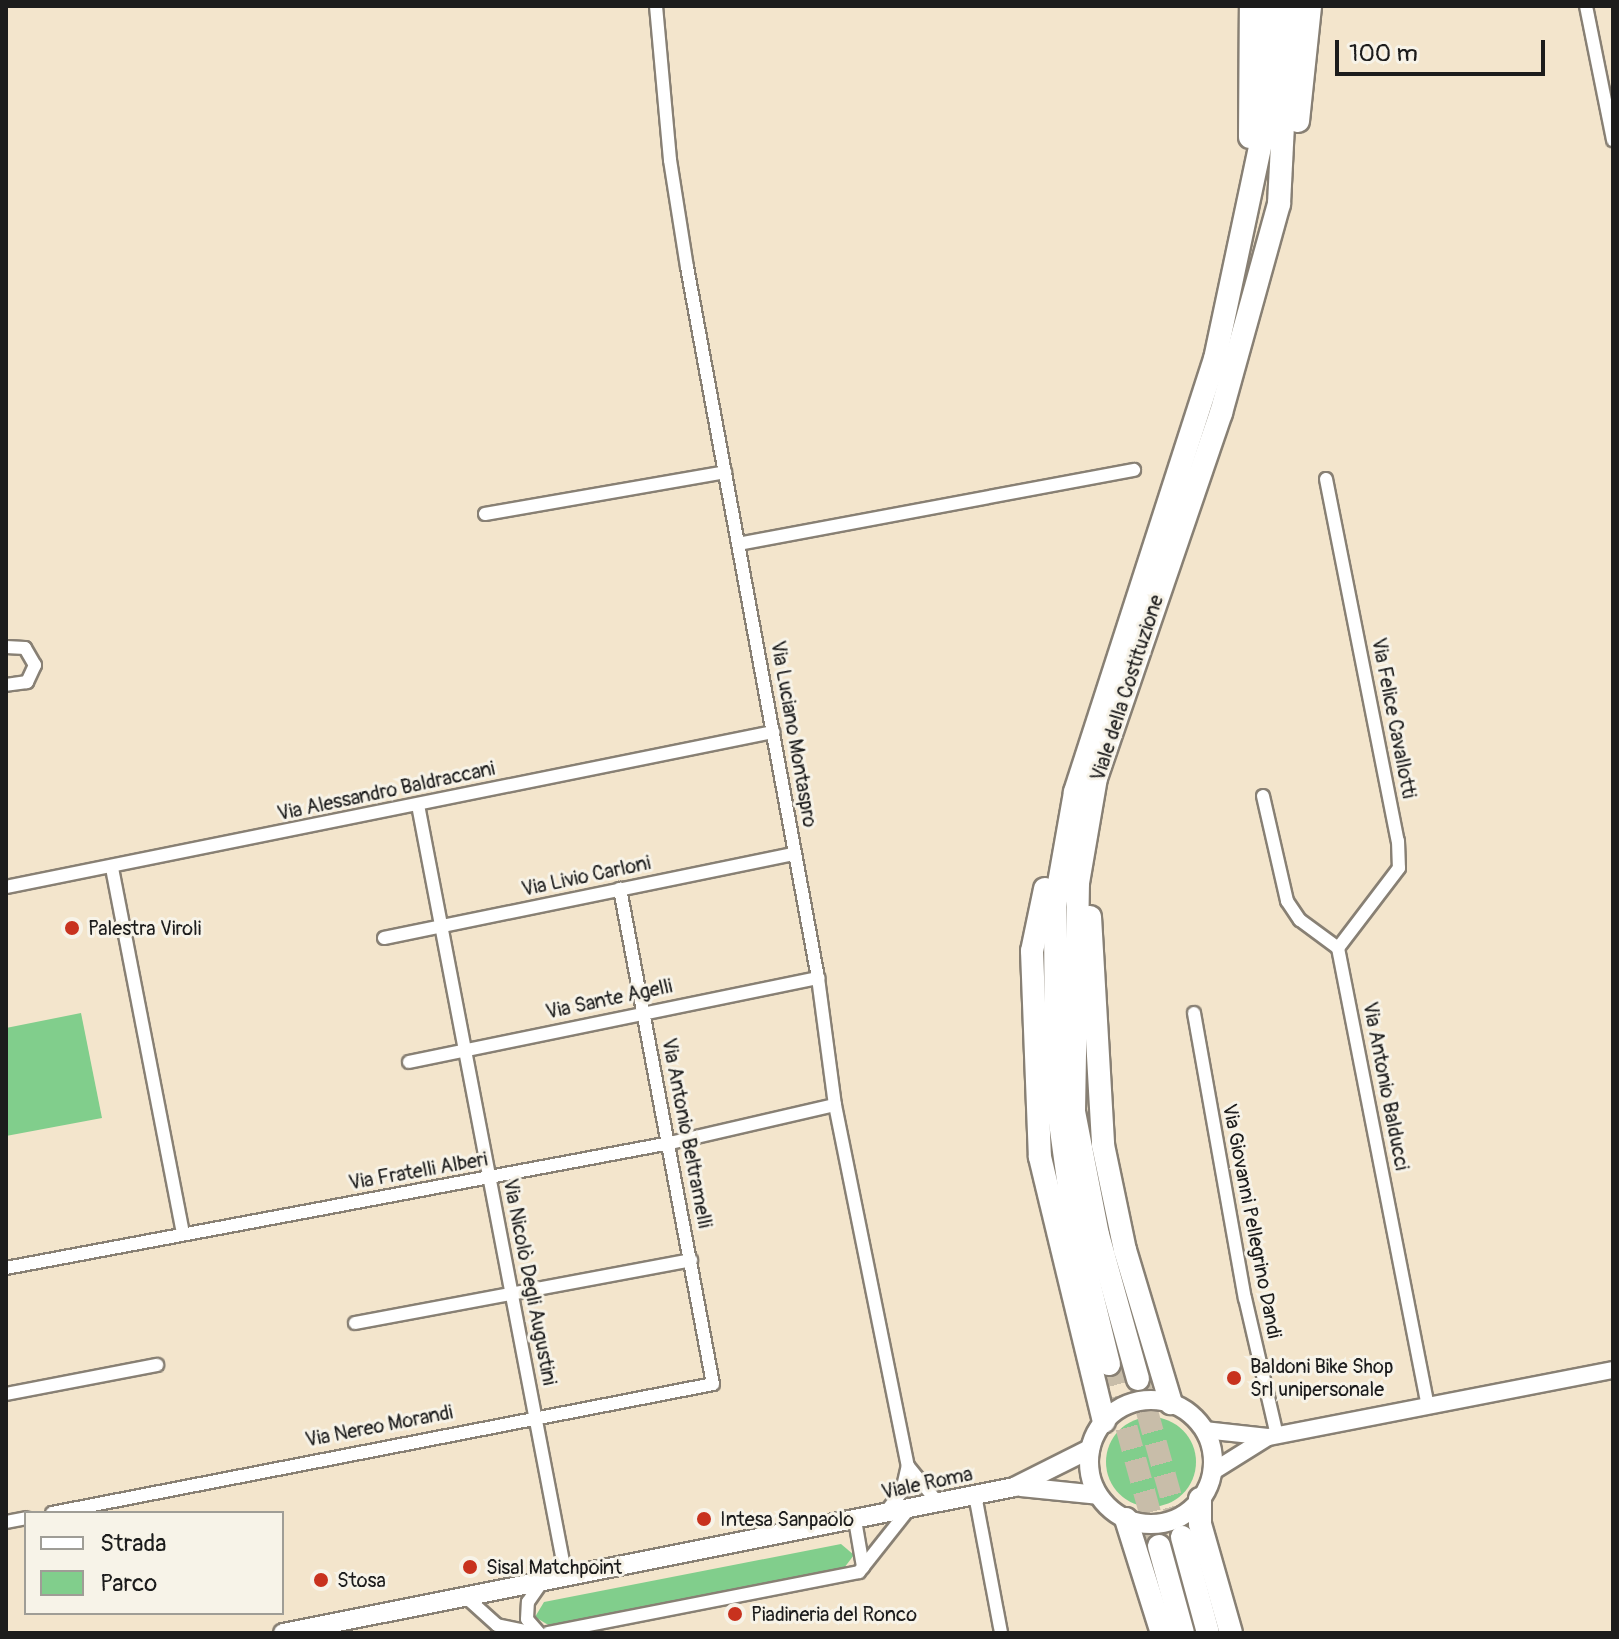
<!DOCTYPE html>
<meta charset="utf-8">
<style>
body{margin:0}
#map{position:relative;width:1619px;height:1639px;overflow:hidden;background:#f3e5cc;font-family:Pangolin,sans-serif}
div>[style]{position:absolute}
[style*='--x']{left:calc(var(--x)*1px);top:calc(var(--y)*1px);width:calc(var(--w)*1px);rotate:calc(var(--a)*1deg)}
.green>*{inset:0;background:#81ce8c}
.round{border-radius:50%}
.highway-tunnel>*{height:22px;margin-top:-11px;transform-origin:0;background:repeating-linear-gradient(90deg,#c8bda9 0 22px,transparent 0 33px)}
.roads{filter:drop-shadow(2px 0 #888074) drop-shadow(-2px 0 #888074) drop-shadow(0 2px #888074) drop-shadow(0 -2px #888074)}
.street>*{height:12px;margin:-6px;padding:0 6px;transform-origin:6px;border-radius:6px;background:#fff}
.secondary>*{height:16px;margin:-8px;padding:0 8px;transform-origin:8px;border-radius:8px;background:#fff}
.primary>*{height:18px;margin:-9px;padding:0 9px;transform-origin:9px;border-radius:9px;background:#fff}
.primary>.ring{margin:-9px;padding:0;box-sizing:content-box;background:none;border:18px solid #fff;border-radius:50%}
.highway>*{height:22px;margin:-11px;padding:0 11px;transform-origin:11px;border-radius:11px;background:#fff}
.dots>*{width:22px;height:22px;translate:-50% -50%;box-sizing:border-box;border:4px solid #f7f3e8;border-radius:50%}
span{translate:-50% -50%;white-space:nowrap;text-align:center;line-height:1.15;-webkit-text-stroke:6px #f7f3e8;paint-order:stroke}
.street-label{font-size:20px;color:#1c1c1c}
.poi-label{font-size:20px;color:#1c1c1c}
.left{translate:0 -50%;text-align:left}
.frame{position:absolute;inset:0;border:8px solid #1c1c1c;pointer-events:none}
.legend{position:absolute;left:24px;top:1511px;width:260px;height:104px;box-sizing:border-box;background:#f7f3e8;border:2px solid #9f9d96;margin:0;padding:10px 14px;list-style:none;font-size:24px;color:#1c1c1c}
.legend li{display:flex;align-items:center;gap:16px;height:40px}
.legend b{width:40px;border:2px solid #9f9d96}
.scale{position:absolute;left:1335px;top:40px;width:210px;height:36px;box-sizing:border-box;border:4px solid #1c1c1c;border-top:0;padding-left:10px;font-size:24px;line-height:28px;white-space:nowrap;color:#1c1c1c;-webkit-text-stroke:6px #f7f3e8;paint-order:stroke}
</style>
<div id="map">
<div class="green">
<i style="clip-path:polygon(81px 1013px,102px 1118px,6px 1136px,6px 1028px)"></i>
<i class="round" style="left:1106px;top:1417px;width:90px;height:90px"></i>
<i style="clip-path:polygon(841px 1544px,854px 1555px,844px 1568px,550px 1626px,535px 1617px,544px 1602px)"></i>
</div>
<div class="highway-tunnel">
<i style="--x:1109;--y:1364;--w:189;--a:74.6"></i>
<i style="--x:1138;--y:1379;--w:164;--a:74.4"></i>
</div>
<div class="roads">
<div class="street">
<i style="--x:656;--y:6;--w:155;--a:84.8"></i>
<i style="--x:670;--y:160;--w:108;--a:81"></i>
<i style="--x:687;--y:267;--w:723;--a:79.56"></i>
<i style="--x:818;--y:978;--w:128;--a:82.4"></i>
<i style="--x:835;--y:1105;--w:368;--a:78.6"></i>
<i style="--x:908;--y:1466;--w:49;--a:50.8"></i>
<i style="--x:1586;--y:6;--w:137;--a:78.6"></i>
<i style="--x:1326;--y:479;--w:369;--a:78.8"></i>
<i style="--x:1398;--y:841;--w:27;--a:88"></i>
<i style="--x:1399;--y:868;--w:101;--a:127.3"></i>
<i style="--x:485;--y:514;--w:244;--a:-9.9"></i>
<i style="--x:738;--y:544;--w:403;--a:-10.6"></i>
<i style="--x:6;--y:647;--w:19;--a:3"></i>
<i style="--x:25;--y:648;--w:20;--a:60"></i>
<i style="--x:35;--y:665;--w:19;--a:115"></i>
<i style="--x:27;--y:682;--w:21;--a:172"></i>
<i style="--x:1263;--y:796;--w:108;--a:77.1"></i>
<i style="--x:1287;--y:901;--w:23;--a:56"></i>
<i style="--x:1300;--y:920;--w:47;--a:36.4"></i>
<i style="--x:1338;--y:948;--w:467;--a:78.9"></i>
<i style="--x:418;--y:805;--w:786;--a:79.15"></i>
<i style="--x:112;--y:868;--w:372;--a:79"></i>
<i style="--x:6;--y:887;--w:783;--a:-11.42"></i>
<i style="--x:384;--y:938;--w:419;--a:-11.6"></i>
<i style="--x:1194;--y:1013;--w:290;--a:79.9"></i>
<i style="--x:1245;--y:1298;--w:142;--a:76.9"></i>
<i style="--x:409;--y:1062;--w:418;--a:-11.6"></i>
<i style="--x:6;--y:1268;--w:676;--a:-10.66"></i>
<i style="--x:670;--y:1143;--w:169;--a:-13"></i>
<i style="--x:355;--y:1323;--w:342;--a:-10.6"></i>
<i style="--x:6;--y:1394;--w:154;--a:-10.9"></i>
<i style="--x:975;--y:1495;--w:140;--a:79.3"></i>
<i style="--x:52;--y:1513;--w:673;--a:-11.04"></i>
<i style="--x:713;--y:1384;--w:504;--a:-100.64"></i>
<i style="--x:885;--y:1513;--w:28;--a:-52"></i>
<i style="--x:902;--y:1491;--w:26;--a:-77"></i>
<i style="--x:855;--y:1520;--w:48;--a:80.3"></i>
<i style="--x:6;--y:1522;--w:20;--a:-11"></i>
<i style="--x:467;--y:1598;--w:40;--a:42"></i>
<i style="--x:497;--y:1625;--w:38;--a:12"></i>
<i style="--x:539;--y:1633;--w:18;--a:-131"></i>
<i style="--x:527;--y:1619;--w:17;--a:-87"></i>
<i style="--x:528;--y:1602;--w:24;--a:-55"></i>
<i style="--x:548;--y:1633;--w:317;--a:-11.1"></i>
<i style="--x:859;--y:1572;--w:80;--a:-51.6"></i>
</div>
<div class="secondary">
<i style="--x:1204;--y:1430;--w:64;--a:6.2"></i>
<i style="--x:1268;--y:1437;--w:351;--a:-11"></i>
<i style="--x:1212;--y:1472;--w:66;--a:-32"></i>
</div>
<div class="primary">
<i class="ring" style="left:1089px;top:1400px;width:106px;height:106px"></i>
<i style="--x:1021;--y:1487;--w:77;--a:5.9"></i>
<i style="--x:283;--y:1633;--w:745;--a:-11.29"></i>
<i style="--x:1014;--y:1487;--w:85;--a:-26.6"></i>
</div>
<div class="highway">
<i style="--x:1298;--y:121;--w:116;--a:-84"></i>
<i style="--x:1250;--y:137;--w:131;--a:-89.6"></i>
<i style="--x:1045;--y:889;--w:63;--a:101.8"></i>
<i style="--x:1032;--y:951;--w:206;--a:87.8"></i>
<i style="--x:1040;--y:1157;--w:272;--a:76.4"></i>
<i style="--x:1090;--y:917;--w:228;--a:86.7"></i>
<i style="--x:1103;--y:1145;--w:107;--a:78.2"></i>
<i style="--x:1125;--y:1250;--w:160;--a:73.3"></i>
<i style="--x:1109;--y:1364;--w:152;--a:-103.7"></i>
<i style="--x:1073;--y:1216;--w:124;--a:-97.9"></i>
<i style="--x:1056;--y:1093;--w:187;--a:-90.3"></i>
<i style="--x:1055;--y:906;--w:116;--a:-80"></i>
<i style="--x:1075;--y:792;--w:455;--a:-72.1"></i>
<i style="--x:1215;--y:359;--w:236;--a:-78"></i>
<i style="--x:1264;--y:128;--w:122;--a:-86.2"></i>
<i style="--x:1138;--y:1379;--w:149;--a:-105.5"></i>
<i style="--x:1098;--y:1235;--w:126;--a:-101"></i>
<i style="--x:1074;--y:1111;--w:228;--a:-89"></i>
<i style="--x:1078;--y:883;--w:107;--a:-80.3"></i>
<i style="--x:1096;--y:778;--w:386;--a:-71.1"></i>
<i style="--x:1221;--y:413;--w:217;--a:-74.5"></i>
<i style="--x:1279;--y:204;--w:198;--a:-87.1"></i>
<i style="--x:1200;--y:1499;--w:25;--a:90"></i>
<i style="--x:1200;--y:1524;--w:113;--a:74.1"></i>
<i style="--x:1126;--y:1519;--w:120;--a:72.5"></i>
<i style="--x:1182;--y:1537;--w:99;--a:74.8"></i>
<i style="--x:1159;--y:1546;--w:90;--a:74.6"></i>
</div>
</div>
<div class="dots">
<i style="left:72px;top:928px;background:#c8321e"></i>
<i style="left:1234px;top:1378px;background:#c8321e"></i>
<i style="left:704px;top:1519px;background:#c8321e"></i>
<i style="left:470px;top:1567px;background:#c8321e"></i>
<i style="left:321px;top:1580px;background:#c8321e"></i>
<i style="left:735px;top:1614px;background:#c8321e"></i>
</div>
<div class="street-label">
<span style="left:1127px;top:688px;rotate:-72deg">Viale della Costituzione</span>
<span style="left:1394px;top:718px;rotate:79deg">Via Felice Cavallotti</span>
<span style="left:794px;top:734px;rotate:80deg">Via Luciano Montaspro</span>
<span style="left:386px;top:791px;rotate:-12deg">Via Alessandro Baldraccani</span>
<span style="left:586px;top:876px;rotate:-12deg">Via Livio Carloni</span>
<span style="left:609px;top:999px;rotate:-12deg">Via Sante Agelli</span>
<span style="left:1386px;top:1086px;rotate:79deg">Via Antonio Balducci</span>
<span style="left:687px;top:1133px;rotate:79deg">Via Antonio Beltramelli</span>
<span style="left:418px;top:1171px;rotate:-10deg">Via Fratelli Alberi</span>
<span style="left:1252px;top:1221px;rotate:79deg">Via Giovanni Pellegrino Dandi</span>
<span style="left:530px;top:1282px;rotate:79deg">Via Nicolò Degli Augustini</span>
<span style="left:379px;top:1426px;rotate:-11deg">Via Nereo Morandi</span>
<span style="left:927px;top:1483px;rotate:-12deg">Viale Roma</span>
</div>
<div class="poi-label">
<span class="left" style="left:88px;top:928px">Palestra Viroli</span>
<span class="left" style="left:1250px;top:1378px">Baldoni Bike Shop<br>Srl unipersonale</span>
<span class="left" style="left:720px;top:1519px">Intesa Sanpaolo</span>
<span class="left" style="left:486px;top:1567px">Sisal Matchpoint</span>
<span class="left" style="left:337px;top:1580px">Stosa</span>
<span class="left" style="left:751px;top:1614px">Piadineria del Ronco</span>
</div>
<div class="frame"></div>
<ul class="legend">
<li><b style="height:10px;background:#fff"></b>Strada</li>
<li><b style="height:22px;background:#81ce8c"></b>Parco</li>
</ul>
<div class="scale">100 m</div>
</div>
